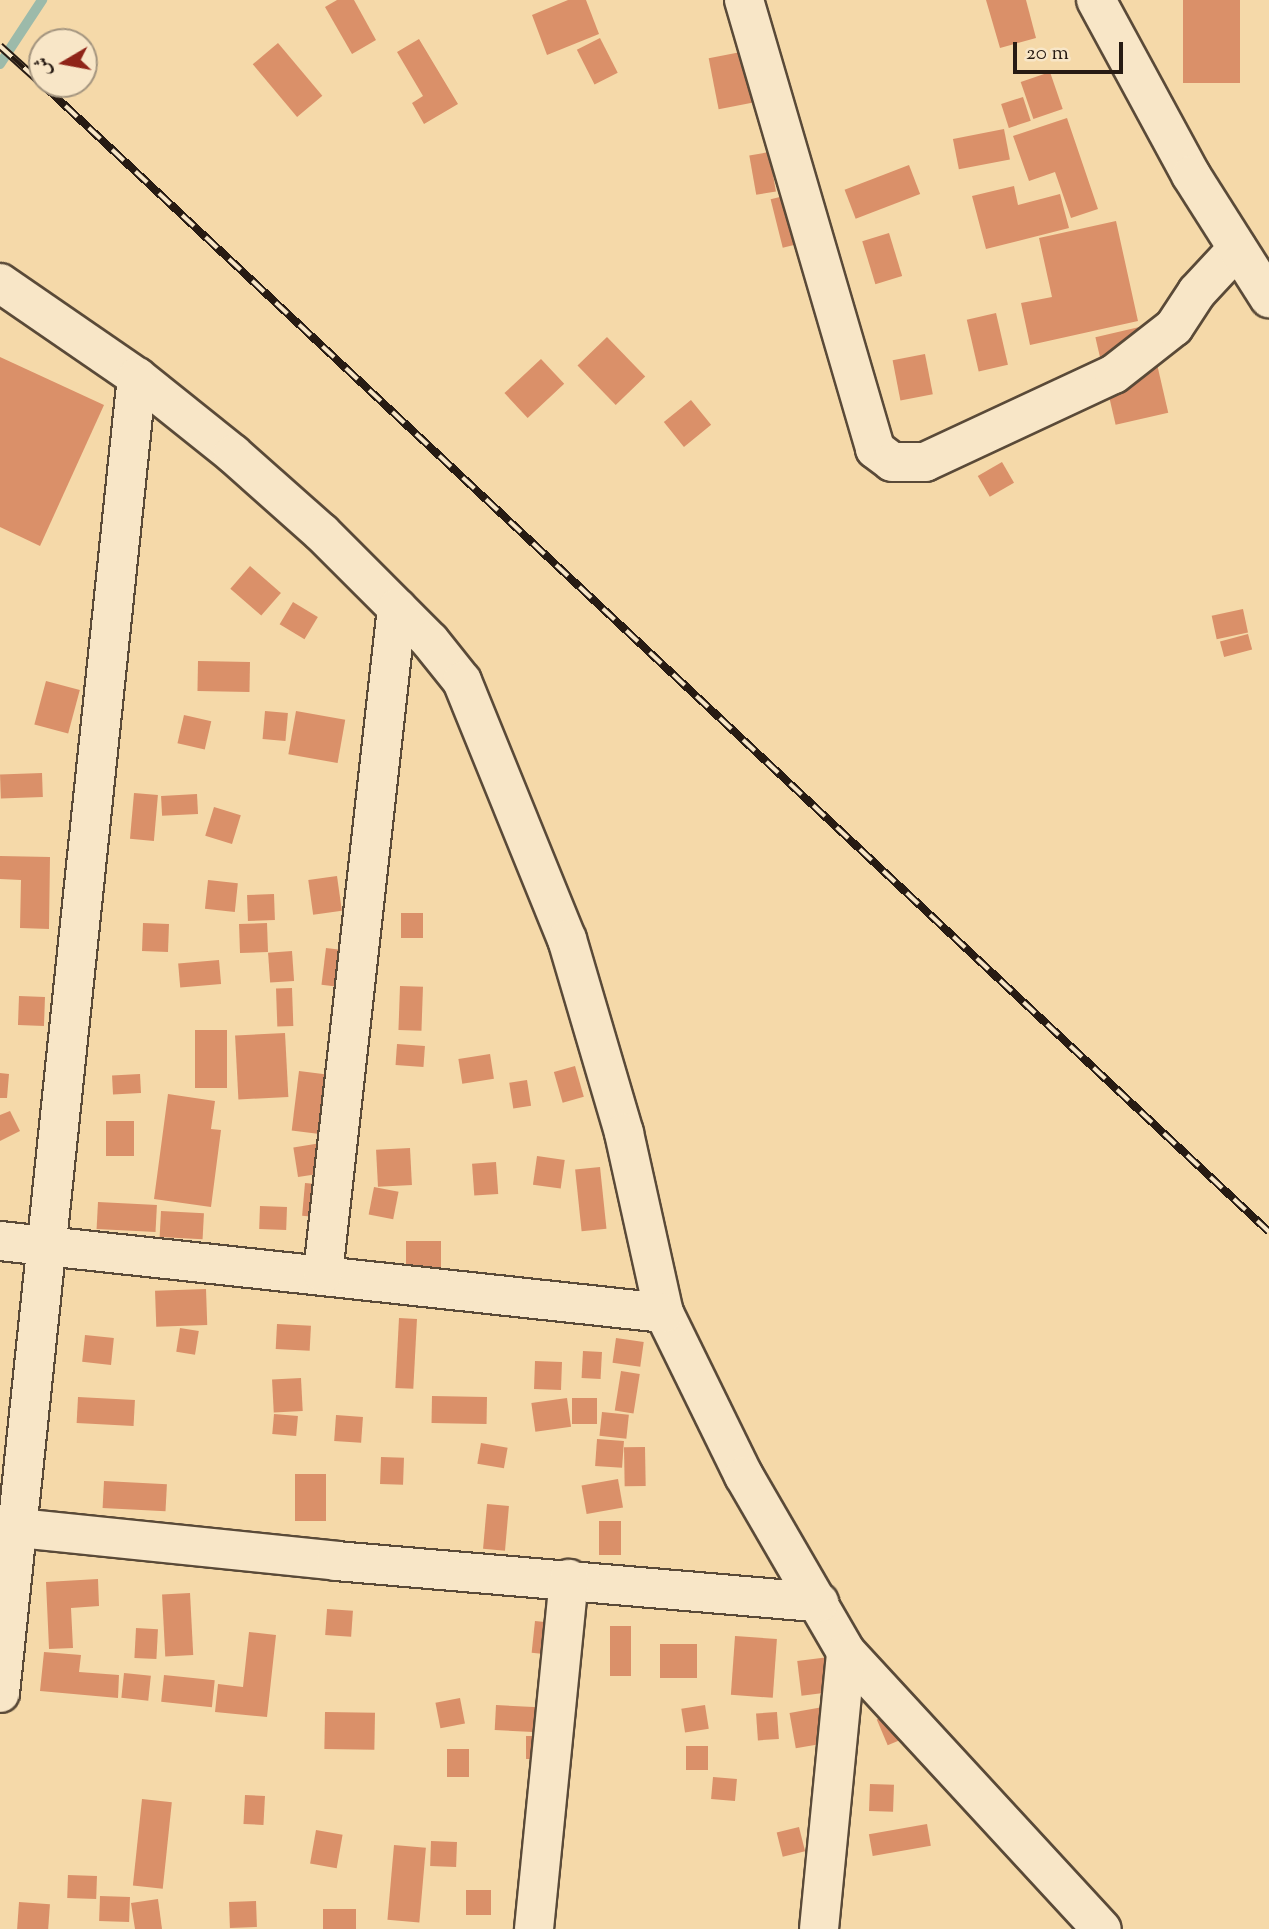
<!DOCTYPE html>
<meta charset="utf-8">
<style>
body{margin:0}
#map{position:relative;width:1269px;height:1929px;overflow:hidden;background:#f5d9a9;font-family:"Sorts Mill Goudy",Amiri,serif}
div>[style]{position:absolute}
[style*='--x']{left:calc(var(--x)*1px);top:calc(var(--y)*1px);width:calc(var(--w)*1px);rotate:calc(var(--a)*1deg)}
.stream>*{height:10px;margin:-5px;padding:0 5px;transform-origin:5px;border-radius:5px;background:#9cbaaa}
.building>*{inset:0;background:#da9069;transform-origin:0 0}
.roads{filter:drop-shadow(2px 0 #5a4a38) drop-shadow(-2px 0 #5a4a38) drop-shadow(0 2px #5a4a38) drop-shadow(0 -2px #5a4a38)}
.minor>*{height:38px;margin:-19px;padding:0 19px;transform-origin:19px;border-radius:19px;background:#f8e6c7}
.secondary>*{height:38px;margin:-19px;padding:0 19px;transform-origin:19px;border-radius:19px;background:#f8e6c7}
.rail>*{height:8px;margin-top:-4px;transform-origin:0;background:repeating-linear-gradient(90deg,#f8e6c7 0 16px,#271b13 0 32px);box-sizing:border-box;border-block:2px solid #271b13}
span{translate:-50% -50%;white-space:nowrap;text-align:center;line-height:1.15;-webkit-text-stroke:5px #f8e6c7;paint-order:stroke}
.north{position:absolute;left:28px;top:28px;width:70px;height:70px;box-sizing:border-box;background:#f8e6c7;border:2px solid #a4957f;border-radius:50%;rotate:260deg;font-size:19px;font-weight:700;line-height:28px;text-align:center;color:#271b13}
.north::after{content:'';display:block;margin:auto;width:24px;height:32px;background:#8f2418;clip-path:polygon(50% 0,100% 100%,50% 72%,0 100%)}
.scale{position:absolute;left:1013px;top:42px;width:110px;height:32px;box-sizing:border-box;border:4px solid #271b13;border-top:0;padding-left:9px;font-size:21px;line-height:24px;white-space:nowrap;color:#271b13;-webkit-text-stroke:5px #f8e6c7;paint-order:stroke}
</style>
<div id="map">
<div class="stream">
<i style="--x:0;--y:64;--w:77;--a:-56.7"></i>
</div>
<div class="building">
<i style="clip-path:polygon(337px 0,354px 0,376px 40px,352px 54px,325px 7px)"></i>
<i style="clip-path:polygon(568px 0,586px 0,599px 34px,547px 55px,532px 15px)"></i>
<i style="clip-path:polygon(986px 0,1026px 0,1036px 38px,1000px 48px)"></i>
<i style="left:1183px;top:0;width:57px;height:83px"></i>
<i style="left:600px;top:38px;width:39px;height:26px;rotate:63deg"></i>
<i style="clip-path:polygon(419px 39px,458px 104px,424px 124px,412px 103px,423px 96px,397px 52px)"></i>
<i style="left:278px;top:43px;width:69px;height:33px;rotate:50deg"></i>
<i style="left:746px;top:51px;width:52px;height:38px;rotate:79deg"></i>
<i style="left:1050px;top:72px;width:39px;height:31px;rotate:71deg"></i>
<i style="left:1023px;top:97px;width:25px;height:23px;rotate:72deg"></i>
<i style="clip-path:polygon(1067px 118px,1098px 209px,1071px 218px,1055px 172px,1029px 181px,1013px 136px)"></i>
<i style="left:1004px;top:129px;width:31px;height:52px;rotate:79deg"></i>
<i style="left:769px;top:152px;width:40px;height:20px;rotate:80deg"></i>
<i style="left:909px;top:165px;width:31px;height:69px;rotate:69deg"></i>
<i style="clip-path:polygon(1014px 186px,1018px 205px,1060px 194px,1069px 228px,986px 249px,972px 196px)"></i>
<i style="left:792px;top:194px;width:50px;height:22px;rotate:76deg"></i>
<i style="clip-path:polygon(1116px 221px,1138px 321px,1030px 345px,1021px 303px,1052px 297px,1039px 238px)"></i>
<i style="left:889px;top:233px;width:45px;height:28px;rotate:73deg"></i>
<i style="left:996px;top:313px;width:53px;height:30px;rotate:77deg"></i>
<i style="left:1148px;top:325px;width:90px;height:54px;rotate:77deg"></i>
<i style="left:607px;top:337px;width:55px;height:41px;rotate:46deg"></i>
<i style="left:925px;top:354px;width:41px;height:33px;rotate:79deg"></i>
<i style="clip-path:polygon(0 357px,104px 405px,40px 546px,0 527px)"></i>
<i style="left:541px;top:359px;width:34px;height:50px;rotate:47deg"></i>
<i style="left:691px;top:400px;width:32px;height:35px;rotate:51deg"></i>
<i style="left:1002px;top:462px;width:24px;height:28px;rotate:60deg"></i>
<i style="left:250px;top:566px;width:41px;height:30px;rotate:41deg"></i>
<i style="left:293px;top:602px;width:29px;height:26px;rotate:31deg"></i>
<i style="left:1243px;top:609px;width:24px;height:32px;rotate:78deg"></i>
<i style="left:1248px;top:634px;width:16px;height:29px;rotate:75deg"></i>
<i style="left:198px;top:661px;width:52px;height:30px;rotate:1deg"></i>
<i style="left:46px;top:681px;width:35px;height:45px;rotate:15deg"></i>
<i style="left:265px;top:711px;width:23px;height:28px;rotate:5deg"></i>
<i style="left:296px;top:711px;width:50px;height:44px;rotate:10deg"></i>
<i style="left:184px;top:715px;width:28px;height:29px;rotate:13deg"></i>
<i style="left:42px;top:773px;width:24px;height:42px;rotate:88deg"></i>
<i style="left:134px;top:793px;width:24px;height:46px;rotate:5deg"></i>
<i style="left:197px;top:794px;width:20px;height:36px;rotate:87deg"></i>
<i style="left:214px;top:807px;width:28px;height:30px;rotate:17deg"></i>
<i style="clip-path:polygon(0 856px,50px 857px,49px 929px,20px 928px,21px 880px,0 879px)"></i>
<i style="left:337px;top:876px;width:35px;height:29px;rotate:82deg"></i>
<i style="left:208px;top:880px;width:30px;height:29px;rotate:6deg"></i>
<i style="left:274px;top:894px;width:26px;height:27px;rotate:88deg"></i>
<i style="left:401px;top:913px;width:22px;height:25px"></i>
<i style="left:143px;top:923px;width:26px;height:28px;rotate:2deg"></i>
<i style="left:267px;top:923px;width:29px;height:28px;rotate:88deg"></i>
<i style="left:326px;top:948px;width:25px;height:37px;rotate:7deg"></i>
<i style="left:292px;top:951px;width:30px;height:24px;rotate:86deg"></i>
<i style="left:219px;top:960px;width:24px;height:41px;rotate:85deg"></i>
<i style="left:400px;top:986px;width:23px;height:44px;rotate:2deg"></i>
<i style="left:292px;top:988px;width:38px;height:16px;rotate:88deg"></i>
<i style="left:19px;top:996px;width:26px;height:29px;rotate:2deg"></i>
<i style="left:195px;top:1030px;width:32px;height:58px"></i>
<i style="left:285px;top:1033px;width:64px;height:50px;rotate:87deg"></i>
<i style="left:397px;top:1044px;width:28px;height:21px;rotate:4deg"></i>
<i style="left:490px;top:1054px;width:25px;height:32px;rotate:81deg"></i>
<i style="left:575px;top:1066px;width:32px;height:22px;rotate:74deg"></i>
<i style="left:299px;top:1071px;width:26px;height:60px;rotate:7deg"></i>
<i style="clip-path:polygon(0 1073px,9px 1074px,7px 1098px,0 1098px)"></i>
<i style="left:140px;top:1074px;width:19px;height:28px;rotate:87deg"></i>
<i style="left:527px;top:1080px;width:26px;height:18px;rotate:81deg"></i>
<i style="clip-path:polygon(168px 1094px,215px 1101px,211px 1129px,221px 1130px,211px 1207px,154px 1199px)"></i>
<i style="clip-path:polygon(10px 1111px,20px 1131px,0 1141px,0 1115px)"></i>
<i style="left:106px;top:1121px;width:28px;height:35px"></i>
<i style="left:321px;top:1143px;width:30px;height:28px;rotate:81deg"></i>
<i style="left:410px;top:1148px;width:37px;height:34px;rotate:87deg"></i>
<i style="left:537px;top:1156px;width:28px;height:29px;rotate:8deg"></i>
<i style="left:496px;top:1162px;width:32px;height:24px;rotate:86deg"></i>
<i style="left:600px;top:1167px;width:62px;height:25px;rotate:84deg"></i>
<i style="left:305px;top:1183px;width:25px;height:33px;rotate:5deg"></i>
<i style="left:374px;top:1187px;width:25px;height:28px;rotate:11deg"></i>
<i style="left:98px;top:1202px;width:59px;height:27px;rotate:3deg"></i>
<i style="left:260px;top:1206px;width:27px;height:23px;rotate:2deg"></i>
<i style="left:161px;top:1211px;width:43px;height:26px;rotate:3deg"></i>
<i style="left:406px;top:1241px;width:35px;height:27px"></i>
<i style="left:206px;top:1289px;width:36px;height:51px;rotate:88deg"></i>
<i style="left:399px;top:1318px;width:18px;height:70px;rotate:3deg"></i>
<i style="left:277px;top:1324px;width:34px;height:25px;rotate:3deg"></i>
<i style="left:180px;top:1328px;width:19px;height:24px;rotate:9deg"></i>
<i style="left:85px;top:1335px;width:29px;height:27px;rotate:6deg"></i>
<i style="left:616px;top:1338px;width:28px;height:25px;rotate:8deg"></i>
<i style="left:583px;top:1351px;width:19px;height:27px;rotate:3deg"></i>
<i style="left:535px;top:1361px;width:27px;height:28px;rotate:2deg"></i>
<i style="left:621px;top:1371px;width:19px;height:40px;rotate:9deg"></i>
<i style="left:301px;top:1378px;width:33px;height:29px;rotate:87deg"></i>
<i style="left:432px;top:1396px;width:55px;height:27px;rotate:1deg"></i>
<i style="left:78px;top:1397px;width:57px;height:26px;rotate:3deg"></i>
<i style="left:567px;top:1398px;width:29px;height:36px;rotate:82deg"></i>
<i style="left:572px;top:1398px;width:25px;height:26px"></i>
<i style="left:602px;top:1412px;width:27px;height:24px;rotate:6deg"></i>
<i style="left:274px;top:1414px;width:24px;height:20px;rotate:5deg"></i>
<i style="left:336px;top:1415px;width:27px;height:26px;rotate:4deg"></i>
<i style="left:597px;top:1439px;width:27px;height:27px;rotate:4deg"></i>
<i style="left:481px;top:1443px;width:27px;height:21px;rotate:10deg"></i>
<i style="left:645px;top:1447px;width:39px;height:21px;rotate:89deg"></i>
<i style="left:381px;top:1457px;width:23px;height:27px;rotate:2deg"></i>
<i style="left:295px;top:1474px;width:31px;height:47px"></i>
<i style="left:618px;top:1479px;width:29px;height:37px;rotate:80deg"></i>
<i style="left:104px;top:1481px;width:63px;height:27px;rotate:3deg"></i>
<i style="left:487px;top:1504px;width:22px;height:45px;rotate:5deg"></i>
<i style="left:599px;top:1521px;width:22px;height:34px"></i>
<i style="clip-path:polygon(98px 1579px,99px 1606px,71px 1608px,73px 1648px,49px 1649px,46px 1582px)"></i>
<i style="left:190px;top:1593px;width:62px;height:28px;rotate:87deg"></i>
<i style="left:327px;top:1609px;width:26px;height:26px;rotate:4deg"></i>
<i style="left:535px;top:1621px;width:29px;height:32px;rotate:6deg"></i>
<i style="left:610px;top:1626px;width:21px;height:50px"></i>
<i style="left:136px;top:1628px;width:22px;height:30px;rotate:3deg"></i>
<i style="clip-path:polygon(249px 1632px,276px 1635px,267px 1717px,215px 1712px,218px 1684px,243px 1687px)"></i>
<i style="left:735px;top:1636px;width:42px;height:59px;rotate:4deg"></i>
<i style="left:660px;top:1644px;width:37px;height:34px"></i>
<i style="clip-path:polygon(44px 1652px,81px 1655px,79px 1672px,119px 1675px,118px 1698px,40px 1691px)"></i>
<i style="left:829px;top:1657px;width:35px;height:32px;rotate:83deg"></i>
<i style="left:124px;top:1673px;width:27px;height:25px;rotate:6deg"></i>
<i style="left:164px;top:1675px;width:51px;height:27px;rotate:6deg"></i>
<i style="left:460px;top:1698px;width:26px;height:25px;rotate:79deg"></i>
<i style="left:496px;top:1705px;width:53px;height:25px;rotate:3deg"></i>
<i style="left:705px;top:1705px;width:24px;height:24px;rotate:81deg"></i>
<i style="left:823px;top:1707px;width:36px;height:34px;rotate:80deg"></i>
<i style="left:897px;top:1711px;width:28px;height:22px;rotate:67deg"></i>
<i style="left:325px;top:1712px;width:50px;height:37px;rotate:1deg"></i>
<i style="left:777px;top:1712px;width:27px;height:21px;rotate:86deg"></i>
<i style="left:526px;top:1736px;width:23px;height:23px"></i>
<i style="left:708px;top:1746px;width:24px;height:22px;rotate:90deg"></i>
<i style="left:447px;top:1749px;width:22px;height:28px"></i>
<i style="left:713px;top:1777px;width:24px;height:22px;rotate:5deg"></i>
<i style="left:870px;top:1784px;width:24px;height:27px;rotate:2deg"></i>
<i style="left:245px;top:1795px;width:20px;height:29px;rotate:3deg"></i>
<i style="left:142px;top:1799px;width:30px;height:87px;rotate:6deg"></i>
<i style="left:927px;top:1824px;width:22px;height:59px;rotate:80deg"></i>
<i style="left:799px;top:1827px;width:25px;height:23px;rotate:76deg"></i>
<i style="left:316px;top:1830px;width:27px;height:34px;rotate:10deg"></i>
<i style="left:431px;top:1841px;width:26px;height:25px;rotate:2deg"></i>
<i style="left:394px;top:1845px;width:32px;height:75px;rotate:5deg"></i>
<i style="left:68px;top:1875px;width:29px;height:23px;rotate:2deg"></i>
<i style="left:466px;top:1890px;width:25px;height:25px"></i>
<i style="left:100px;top:1896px;width:30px;height:25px;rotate:2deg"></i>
<i style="clip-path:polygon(158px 1899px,162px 1929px,135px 1929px,131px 1903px)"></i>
<i style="left:256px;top:1901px;width:26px;height:27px;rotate:88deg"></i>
<i style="left:19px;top:1902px;width:31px;height:27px;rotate:4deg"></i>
<i style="left:323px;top:1909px;width:33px;height:20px"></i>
</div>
<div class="roads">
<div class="minor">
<i style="--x:744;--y:0;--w:468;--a:73.7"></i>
<i style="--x:875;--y:449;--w:21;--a:37"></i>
<i style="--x:892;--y:462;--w:33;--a:0"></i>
<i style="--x:925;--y:462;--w:208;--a:-25"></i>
<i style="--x:1114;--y:374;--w:76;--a:-38.1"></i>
<i style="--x:1174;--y:327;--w:42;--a:-56.7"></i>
<i style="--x:1197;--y:292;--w:59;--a:-47.1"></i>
<i style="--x:0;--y:283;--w:166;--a:34.5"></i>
<i style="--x:137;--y:377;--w:123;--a:38.7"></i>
<i style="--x:233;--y:454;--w:118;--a:41.6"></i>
<i style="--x:321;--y:532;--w:154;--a:45"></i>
<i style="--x:430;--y:641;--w:51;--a:51.3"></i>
<i style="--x:462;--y:681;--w:279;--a:67.9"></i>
<i style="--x:567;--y:939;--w:202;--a:73.6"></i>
<i style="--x:624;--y:1133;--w:184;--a:77.5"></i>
<i style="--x:664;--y:1313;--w:182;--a:63.9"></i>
<i style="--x:744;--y:1476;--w:203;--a:59.9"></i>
<i style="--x:846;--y:1652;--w:377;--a:47.3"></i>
<i style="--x:0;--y:1241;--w:668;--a:6.19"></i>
<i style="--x:323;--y:1273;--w:669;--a:-83.65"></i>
<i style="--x:0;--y:1526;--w:338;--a:5.9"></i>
<i style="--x:336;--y:1561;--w:485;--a:4.9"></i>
<i style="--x:0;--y:1693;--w:1323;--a:-84.06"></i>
<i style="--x:534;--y:1929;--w:352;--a:-84.3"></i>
<i style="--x:819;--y:1929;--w:278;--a:-84.4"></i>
</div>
<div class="secondary">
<i style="--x:1096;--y:0;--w:199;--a:61.5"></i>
<i style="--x:1191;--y:175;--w:146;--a:57.6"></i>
</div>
</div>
<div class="rail">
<i style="--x:0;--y:46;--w:57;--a:42.1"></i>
<i style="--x:42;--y:84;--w:1680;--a:43.09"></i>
</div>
<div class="north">ش</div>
<div class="scale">20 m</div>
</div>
